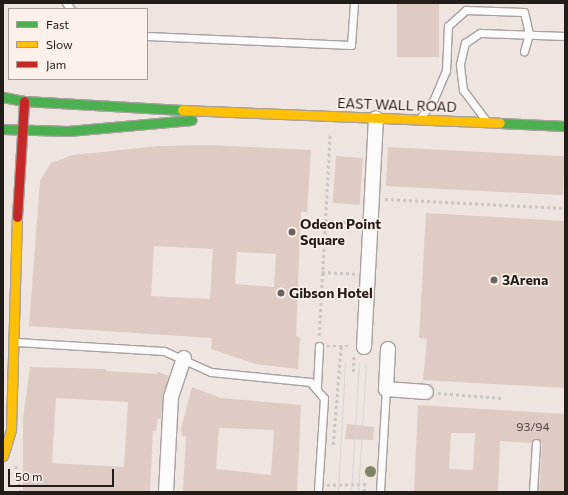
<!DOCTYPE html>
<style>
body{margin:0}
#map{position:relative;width:568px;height:495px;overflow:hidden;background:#eee5e1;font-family:Commissioner,sans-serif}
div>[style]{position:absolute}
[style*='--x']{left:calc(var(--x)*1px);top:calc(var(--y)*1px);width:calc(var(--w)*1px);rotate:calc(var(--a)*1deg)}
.building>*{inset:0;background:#decbc3;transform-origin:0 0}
.path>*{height:2.5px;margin-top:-1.25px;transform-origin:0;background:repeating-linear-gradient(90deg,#c9c6c4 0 3px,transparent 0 6px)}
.roads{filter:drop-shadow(1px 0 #a7a09d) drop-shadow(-1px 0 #a7a09d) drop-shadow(0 1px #a7a09d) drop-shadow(0 -1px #a7a09d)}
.lane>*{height:7px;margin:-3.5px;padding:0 3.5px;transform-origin:3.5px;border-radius:3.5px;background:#fcfbfa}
.street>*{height:14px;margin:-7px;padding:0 7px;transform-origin:7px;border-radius:7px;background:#fcfbfa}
.fast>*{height:9px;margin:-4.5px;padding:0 4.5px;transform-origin:4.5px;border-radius:4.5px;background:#4caf50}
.slow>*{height:9px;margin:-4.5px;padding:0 4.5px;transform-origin:4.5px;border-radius:4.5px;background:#ffc107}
.jam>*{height:9px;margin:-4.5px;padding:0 4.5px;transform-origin:4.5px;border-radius:4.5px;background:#c62828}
.tram>*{height:1px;margin:-0.5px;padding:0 0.5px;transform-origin:0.5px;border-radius:0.5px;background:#d6d3d2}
.trees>*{width:11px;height:11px;margin:-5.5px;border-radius:50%;background:#80836a}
.dots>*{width:11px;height:11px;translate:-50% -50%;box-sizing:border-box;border:2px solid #fef0eb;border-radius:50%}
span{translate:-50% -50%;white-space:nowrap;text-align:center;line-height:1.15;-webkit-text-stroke:3px #fef0eb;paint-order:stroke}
.number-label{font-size:12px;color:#524844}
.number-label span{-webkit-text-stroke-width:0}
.street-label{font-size:14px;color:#231d1a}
.poi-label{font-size:14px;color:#231d1a;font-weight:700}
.left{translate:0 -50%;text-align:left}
.frame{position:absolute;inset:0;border:4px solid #231d1a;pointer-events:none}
.legend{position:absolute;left:8px;top:8px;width:140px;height:72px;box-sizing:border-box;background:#fef0eb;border:1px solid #a69c97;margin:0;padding:5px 7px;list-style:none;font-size:12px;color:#231d1a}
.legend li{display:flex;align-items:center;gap:8px;height:20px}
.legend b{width:20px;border:1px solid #a69c97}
.scale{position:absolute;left:8px;top:469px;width:106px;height:18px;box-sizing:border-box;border:2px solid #231d1a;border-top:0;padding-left:5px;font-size:12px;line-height:14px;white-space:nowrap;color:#231d1a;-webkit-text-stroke:3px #fef0eb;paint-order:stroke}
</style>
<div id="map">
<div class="building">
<i style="left:397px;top:3px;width:42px;height:54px"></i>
<i style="clip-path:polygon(evenodd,208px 145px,311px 150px,307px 212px,301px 212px,296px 336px,300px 337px,298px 369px,255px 364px,211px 349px,212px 338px,29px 326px,40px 181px,51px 163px,73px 155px,159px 146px,208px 145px,154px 246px,213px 249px,210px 299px,151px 296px,154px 246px,208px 145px,237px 252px,276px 254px,274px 287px,235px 284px,237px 252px)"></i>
<i style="left:388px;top:147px;width:177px;height:39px;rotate:3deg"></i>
<i style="left:336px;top:156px;width:27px;height:47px;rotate:4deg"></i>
<i style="clip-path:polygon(426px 213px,565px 221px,565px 388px,423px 380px,427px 339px,419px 338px)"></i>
<i style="clip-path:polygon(evenodd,30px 367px,106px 369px,106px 371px,156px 374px,158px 372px,169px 376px,163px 396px,161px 418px,158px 419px,156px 431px,153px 431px,150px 492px,23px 491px,23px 418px,30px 367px,56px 398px,128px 402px,124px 467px,52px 463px,56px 398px)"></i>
<i style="clip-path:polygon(evenodd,192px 387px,221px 398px,301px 405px,297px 492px,183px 492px,186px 436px,182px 436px,181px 429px,192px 387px,219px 428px,274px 430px,271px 475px,216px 469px,219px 428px)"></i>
<i style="clip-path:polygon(evenodd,418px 405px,565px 414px,565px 492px,539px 492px,542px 444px,536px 438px,531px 443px,500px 441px,498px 492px,414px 492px,418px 405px,451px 433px,475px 433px,473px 470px,449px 469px,451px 433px)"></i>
<i style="clip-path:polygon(347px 424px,374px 427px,373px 440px,345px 439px)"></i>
</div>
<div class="path">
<i style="--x:385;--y:199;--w:180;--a:2.9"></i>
<i style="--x:325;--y:221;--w:33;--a:3"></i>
<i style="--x:322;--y:272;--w:34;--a:3"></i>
<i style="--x:319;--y:336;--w:203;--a:-86.9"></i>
<i style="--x:327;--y:346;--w:23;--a:0"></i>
<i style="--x:353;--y:372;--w:17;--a:-87"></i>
<i style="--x:438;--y:393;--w:64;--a:4.5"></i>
<i style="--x:333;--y:445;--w:99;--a:-85.4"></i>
<i style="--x:16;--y:466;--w:26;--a:79"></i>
<i style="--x:327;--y:485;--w:40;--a:-1.4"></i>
<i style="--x:364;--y:492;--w:6;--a:-90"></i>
</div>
<div class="roads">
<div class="lane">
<i style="--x:66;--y:3;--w:8;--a:50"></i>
<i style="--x:147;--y:36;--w:204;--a:2.5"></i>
<i style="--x:351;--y:45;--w:42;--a:-85.9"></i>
<i style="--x:420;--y:118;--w:21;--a:-53"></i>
<i style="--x:433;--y:101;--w:33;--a:-67"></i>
<i style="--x:446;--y:71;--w:45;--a:-87.5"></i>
<i style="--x:448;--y:26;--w:24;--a:-42"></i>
<i style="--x:466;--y:10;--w:58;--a:2"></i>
<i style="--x:524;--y:12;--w:23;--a:77"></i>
<i style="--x:529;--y:34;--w:18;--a:106"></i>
<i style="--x:485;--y:119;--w:36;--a:-127"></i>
<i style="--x:463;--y:90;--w:26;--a:-97"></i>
<i style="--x:460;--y:64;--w:22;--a:-77"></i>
<i style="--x:465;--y:43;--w:18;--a:-34"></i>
<i style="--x:480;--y:33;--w:85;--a:2"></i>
<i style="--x:16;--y:342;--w:148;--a:3.5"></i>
<i style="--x:164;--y:351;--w:51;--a:24.1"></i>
<i style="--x:211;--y:372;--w:100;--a:5.8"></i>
<i style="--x:310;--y:382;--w:21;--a:49"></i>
<i style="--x:324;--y:398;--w:94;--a:93.7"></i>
<i style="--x:317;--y:386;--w:40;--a:-87.1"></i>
<i style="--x:380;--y:492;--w:103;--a:-86.7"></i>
<i style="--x:533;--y:492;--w:49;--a:-86.5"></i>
</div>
<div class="street">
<i style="--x:364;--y:347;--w:229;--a:-87"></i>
<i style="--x:388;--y:349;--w:40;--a:92.9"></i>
<i style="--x:386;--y:389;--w:40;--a:4.3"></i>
<i style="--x:166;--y:492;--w:95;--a:-87"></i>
<i style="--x:171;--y:397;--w:41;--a:-71.6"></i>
</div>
<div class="fast">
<i style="--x:3;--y:97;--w:21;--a:11"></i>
<i style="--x:24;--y:101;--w:158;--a:3.3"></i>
<i style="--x:500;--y:123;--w:65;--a:2.6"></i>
<i style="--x:3;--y:129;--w:65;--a:1.8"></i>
<i style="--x:68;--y:131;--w:124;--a:-5.1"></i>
</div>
<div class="slow">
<i style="--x:182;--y:110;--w:318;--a:2.3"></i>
<i style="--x:3;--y:456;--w:28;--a:-73"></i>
<i style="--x:11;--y:429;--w:212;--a:-88.4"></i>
</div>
<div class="jam">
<i style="--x:17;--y:217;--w:116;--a:-86.5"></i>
</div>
</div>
<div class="tram">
<i style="--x:338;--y:492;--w:130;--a:-86.9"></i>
<i style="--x:351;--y:492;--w:129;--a:-86.5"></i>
<i style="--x:358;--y:492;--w:128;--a:-86.4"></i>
</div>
<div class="trees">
<i style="left:370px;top:471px"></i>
</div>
<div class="dots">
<i style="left:292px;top:232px;background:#6a6360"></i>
<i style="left:494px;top:280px;background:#6a6360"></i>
<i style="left:281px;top:293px;background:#6a6360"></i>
</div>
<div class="number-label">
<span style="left:533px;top:427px">93/94</span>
</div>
<div class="street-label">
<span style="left:397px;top:105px;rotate:2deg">EAST WALL ROAD</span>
</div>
<div class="poi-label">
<span class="left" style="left:300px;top:232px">Odeon Point<br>Square</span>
<span class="left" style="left:502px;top:280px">3Arena</span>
<span class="left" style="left:289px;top:293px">Gibson Hotel</span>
</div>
<div class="frame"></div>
<ul class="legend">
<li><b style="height:5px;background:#4caf50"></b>Fast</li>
<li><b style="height:5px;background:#ffc107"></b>Slow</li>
<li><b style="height:5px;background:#c62828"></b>Jam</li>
</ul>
<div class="scale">50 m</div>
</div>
